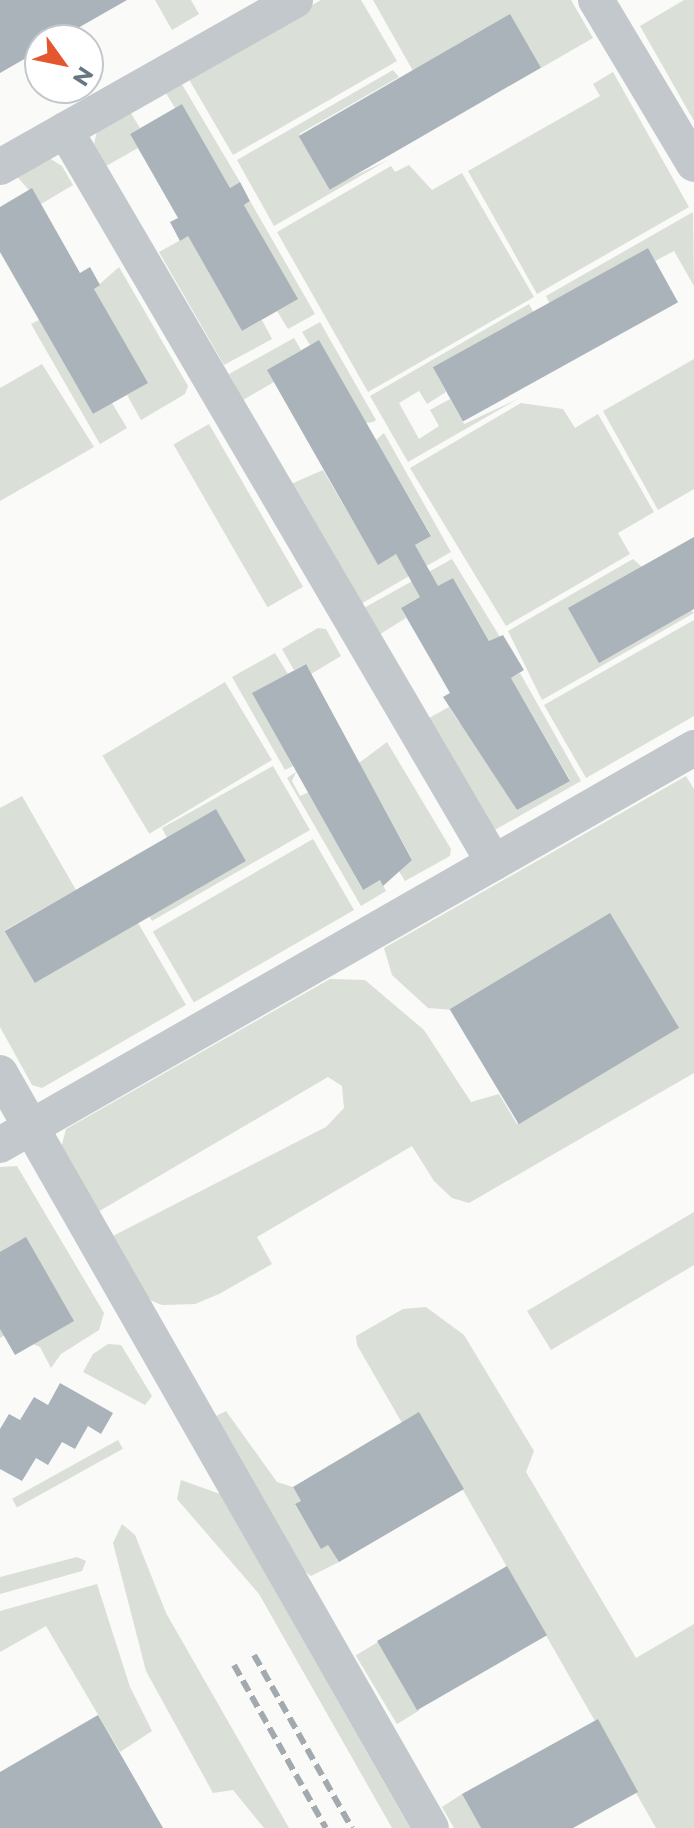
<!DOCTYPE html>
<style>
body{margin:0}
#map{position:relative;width:694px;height:1828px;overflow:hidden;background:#fafaf8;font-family:Montserrat,sans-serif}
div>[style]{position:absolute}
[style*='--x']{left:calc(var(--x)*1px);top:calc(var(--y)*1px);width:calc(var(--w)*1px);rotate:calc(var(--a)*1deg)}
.green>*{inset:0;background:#dadfd7;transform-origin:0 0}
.building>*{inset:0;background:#aab3b9;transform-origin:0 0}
.minor>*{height:36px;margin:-18px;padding:0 18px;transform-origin:18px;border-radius:18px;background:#c3c8cc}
.rail>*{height:6px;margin-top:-3px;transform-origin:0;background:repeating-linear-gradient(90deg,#a2aab0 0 12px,transparent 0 18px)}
span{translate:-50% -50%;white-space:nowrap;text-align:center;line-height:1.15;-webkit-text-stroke:8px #fff;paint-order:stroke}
.north{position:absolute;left:24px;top:24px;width:80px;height:80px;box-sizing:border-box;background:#fff;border:2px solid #c1c8cd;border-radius:50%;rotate:123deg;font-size:22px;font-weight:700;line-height:32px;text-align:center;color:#657683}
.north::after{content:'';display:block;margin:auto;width:28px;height:36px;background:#e4572e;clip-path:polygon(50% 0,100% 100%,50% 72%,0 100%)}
</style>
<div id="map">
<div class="green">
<i style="clip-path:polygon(155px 0,191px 0,199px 14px,172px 30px)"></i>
<i style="clip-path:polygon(321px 0,361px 0,397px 61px,233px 155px,187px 76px)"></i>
<i style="clip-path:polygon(373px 0,571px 0,593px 38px,541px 68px,510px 15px,413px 71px)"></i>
<i style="clip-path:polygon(684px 0,694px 0,694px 121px,640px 26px)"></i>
<i style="clip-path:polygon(393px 70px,399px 77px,299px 134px,329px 188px,388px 160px,274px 226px,237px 160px)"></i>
<i style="clip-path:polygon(613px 72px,689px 207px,537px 294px,468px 171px,600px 96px,593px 84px)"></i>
<i style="clip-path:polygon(180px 81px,240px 182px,230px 188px,182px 104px,175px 108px,164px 90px)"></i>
<i style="clip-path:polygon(129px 110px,140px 128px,130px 134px,138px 148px,106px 166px,94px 144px,97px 131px)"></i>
<i style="clip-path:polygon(49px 158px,62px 166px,73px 185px,41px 204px,14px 173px)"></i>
<i style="clip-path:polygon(409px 165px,432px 190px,462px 173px,534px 297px,368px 392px,277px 232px,391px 166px,395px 172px)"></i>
<i style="clip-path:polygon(250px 201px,315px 314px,288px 329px,277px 311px,297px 299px,244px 205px)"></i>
<i style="clip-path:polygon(693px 212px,694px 286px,674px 251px,655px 261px,648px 248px,550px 304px,546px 296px)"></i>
<i style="clip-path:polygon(188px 236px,242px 331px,262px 320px,272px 339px,224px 365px,159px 252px)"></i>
<i style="clip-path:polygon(119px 267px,188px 386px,185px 394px,141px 420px,127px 395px,147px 383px,94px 289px)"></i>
<i style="clip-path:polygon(529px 304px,534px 313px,434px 369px,446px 392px,427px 404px,419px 391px,399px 403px,419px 439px,439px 426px,430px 410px,450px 399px,464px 424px,518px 399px,408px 462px,370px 396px)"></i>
<i style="clip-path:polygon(39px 320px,93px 414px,112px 403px,127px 428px,100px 444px,31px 324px)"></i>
<i style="clip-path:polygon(320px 322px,376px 420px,373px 422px,366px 423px,319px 341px,310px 345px,302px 332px)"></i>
<i style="clip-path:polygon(294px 338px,301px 350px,268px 370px,274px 382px,243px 400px,229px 374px)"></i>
<i style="clip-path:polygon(694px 359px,694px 489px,658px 510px,603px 411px)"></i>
<i style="clip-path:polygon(42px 364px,94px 447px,0 501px,0 388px)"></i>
<i style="clip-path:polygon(521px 403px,563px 409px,575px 428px,598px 414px,654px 512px,618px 533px,630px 554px,506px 626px,410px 468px)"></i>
<i style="left:209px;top:424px;width:188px;height:41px;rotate:60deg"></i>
<i style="clip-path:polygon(384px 433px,451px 552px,423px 568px,415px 545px,431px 535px,376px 440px)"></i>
<i style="clip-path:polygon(323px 470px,378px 564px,396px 554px,411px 575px,359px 605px,291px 484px)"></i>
<i style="clip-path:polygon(452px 559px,500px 637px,490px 642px,453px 578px,401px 608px,406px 618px,377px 636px,362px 609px)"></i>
<i style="clip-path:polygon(633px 559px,694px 613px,542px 700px,508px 631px)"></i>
<i style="clip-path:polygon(694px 620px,694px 716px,586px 778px,544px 705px)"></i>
<i style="clip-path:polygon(318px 628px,326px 629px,341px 656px,311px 674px,305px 664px,294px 670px,282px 649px)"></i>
<i style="clip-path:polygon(275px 653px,288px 674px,253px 693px,293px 766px,285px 770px,232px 677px)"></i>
<i style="clip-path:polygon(520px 673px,581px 781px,493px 831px,429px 718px,449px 707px,459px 722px,464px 720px,517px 810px,570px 780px,511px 678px)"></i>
<i style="left:225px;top:682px;width:91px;height:143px;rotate:59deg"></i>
<i style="clip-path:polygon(387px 742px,451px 849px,450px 856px,405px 881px,397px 868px,412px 859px,359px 763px)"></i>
<i style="clip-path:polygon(273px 766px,310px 830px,152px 921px,149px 916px,246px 861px,216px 809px,167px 838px,162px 828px)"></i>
<i style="clip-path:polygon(296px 772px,292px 781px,300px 796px,309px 792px,362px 889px,380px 880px,386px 891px,361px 906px,287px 778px)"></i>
<i style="clip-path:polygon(686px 776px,694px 789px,694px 1073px,469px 1203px,452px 1198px,434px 1181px,412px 1146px,257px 1237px,272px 1264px,219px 1294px,195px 1304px,162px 1305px,145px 1298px,109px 1238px,326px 1127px,344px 1108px,342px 1086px,328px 1077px,96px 1213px,60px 1152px,66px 1129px,330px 979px,365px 980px,424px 1030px,471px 1102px,499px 1094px,517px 1124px,678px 1028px,428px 1008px,392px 975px,384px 948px)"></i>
<i style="clip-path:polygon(22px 796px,76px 890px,5px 930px,34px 982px,138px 923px,186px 1005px,42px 1088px,32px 1085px,0 1027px,0 808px)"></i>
<i style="left:313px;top:839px;width:82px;height:185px;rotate:60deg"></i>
<i style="clip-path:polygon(17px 1166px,104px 1313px,99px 1330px,61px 1354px,51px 1368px,40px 1347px,8px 1333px,0 1338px,0 1167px)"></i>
<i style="clip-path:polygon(694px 1212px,694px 1265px,551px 1350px,527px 1311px)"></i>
<i style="clip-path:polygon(426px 1307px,464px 1335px,534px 1451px,526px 1472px,636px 1658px,694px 1624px,694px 1828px,656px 1828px,419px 1413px,402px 1423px,357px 1345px,356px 1336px,403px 1309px)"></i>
<i style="clip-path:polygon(108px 1344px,121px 1345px,152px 1396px,145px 1405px,83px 1372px,93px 1354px)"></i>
<i style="clip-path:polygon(226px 1411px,277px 1482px,293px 1487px,301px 1501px,295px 1505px,321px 1548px,328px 1545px,339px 1562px,311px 1576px,300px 1568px,212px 1418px)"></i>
<i style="left:118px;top:1440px;width:10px;height:121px;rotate:61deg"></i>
<i style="clip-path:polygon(181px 1480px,220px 1494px,410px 1828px,392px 1828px,259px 1594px,177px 1499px)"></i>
<i style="clip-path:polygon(122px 1524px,135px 1535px,166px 1613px,289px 1828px,264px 1828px,233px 1790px,213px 1793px,146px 1671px,113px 1543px)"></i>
<i style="clip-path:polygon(77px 1557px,86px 1561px,82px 1571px,0 1594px,0 1577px)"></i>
<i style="clip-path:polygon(97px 1584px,130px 1687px,152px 1731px,120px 1752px,46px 1626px,0 1652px,0 1611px)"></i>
<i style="left:378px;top:1642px;width:80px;height:26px;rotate:59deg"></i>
<i style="clip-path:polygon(462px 1794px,481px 1828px,454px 1828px,442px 1807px)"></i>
</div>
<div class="building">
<i style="clip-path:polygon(0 0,127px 0,57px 40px,40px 40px,40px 50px,0 73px)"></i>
<i style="left:510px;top:14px;width:62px;height:244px;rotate:60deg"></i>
<i style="clip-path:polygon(182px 104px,230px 188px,240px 182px,250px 201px,244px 205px,298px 299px,242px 331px,188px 236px,180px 241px,170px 222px,178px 218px,130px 134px)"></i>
<i style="clip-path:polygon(32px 188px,80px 273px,90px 267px,100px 285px,94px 289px,148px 383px,93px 414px,0 252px,0 207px)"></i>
<i style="left:648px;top:248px;width:62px;height:246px;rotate:61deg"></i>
<i style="clip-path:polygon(319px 340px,431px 536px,415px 545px,438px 586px,453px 578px,489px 641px,503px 635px,524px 670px,511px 678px,570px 781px,517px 810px,443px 697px,450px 693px,401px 608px,420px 597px,396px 554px,378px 565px,267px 370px)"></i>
<i style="clip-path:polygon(694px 537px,694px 609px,599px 663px,568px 608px)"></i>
<i style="clip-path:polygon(306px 664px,412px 860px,383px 886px,380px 880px,363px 890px,252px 693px)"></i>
<i style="left:216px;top:809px;width:60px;height:244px;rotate:60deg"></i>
<i style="left:610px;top:913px;width:134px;height:187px;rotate:59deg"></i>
<i style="clip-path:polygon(26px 1237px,74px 1321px,15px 1355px,0 1329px,0 1252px)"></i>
<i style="clip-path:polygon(60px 1383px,113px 1413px,101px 1434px,88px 1426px,75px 1449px,62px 1442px,48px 1465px,36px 1458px,22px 1481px,0 1469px,0 1429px,9px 1414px,20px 1420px,34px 1397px,48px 1405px)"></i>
<i style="clip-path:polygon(419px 1412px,464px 1489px,339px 1562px,328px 1545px,321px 1549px,295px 1504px,301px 1501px,293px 1487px)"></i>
<i style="left:507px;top:1566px;width:80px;height:150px;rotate:60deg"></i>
<i style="clip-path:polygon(98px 1715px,163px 1828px,0 1828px,0 1772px)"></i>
<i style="clip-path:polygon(598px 1719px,638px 1792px,573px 1828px,481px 1828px,462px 1794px)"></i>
</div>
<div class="minor">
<i style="--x:596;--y:0;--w:191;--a:59.1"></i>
<i style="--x:65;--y:130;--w:849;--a:59.66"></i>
<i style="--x:0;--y:167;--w:339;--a:-29.5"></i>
<i style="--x:0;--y:1073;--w:869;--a:60.28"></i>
<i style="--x:0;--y:1145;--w:800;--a:-29.77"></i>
</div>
<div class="rail">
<i style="--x:254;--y:1655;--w:199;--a:60.5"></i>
<i style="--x:234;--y:1665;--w:187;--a:60.6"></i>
</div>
<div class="north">N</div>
</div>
